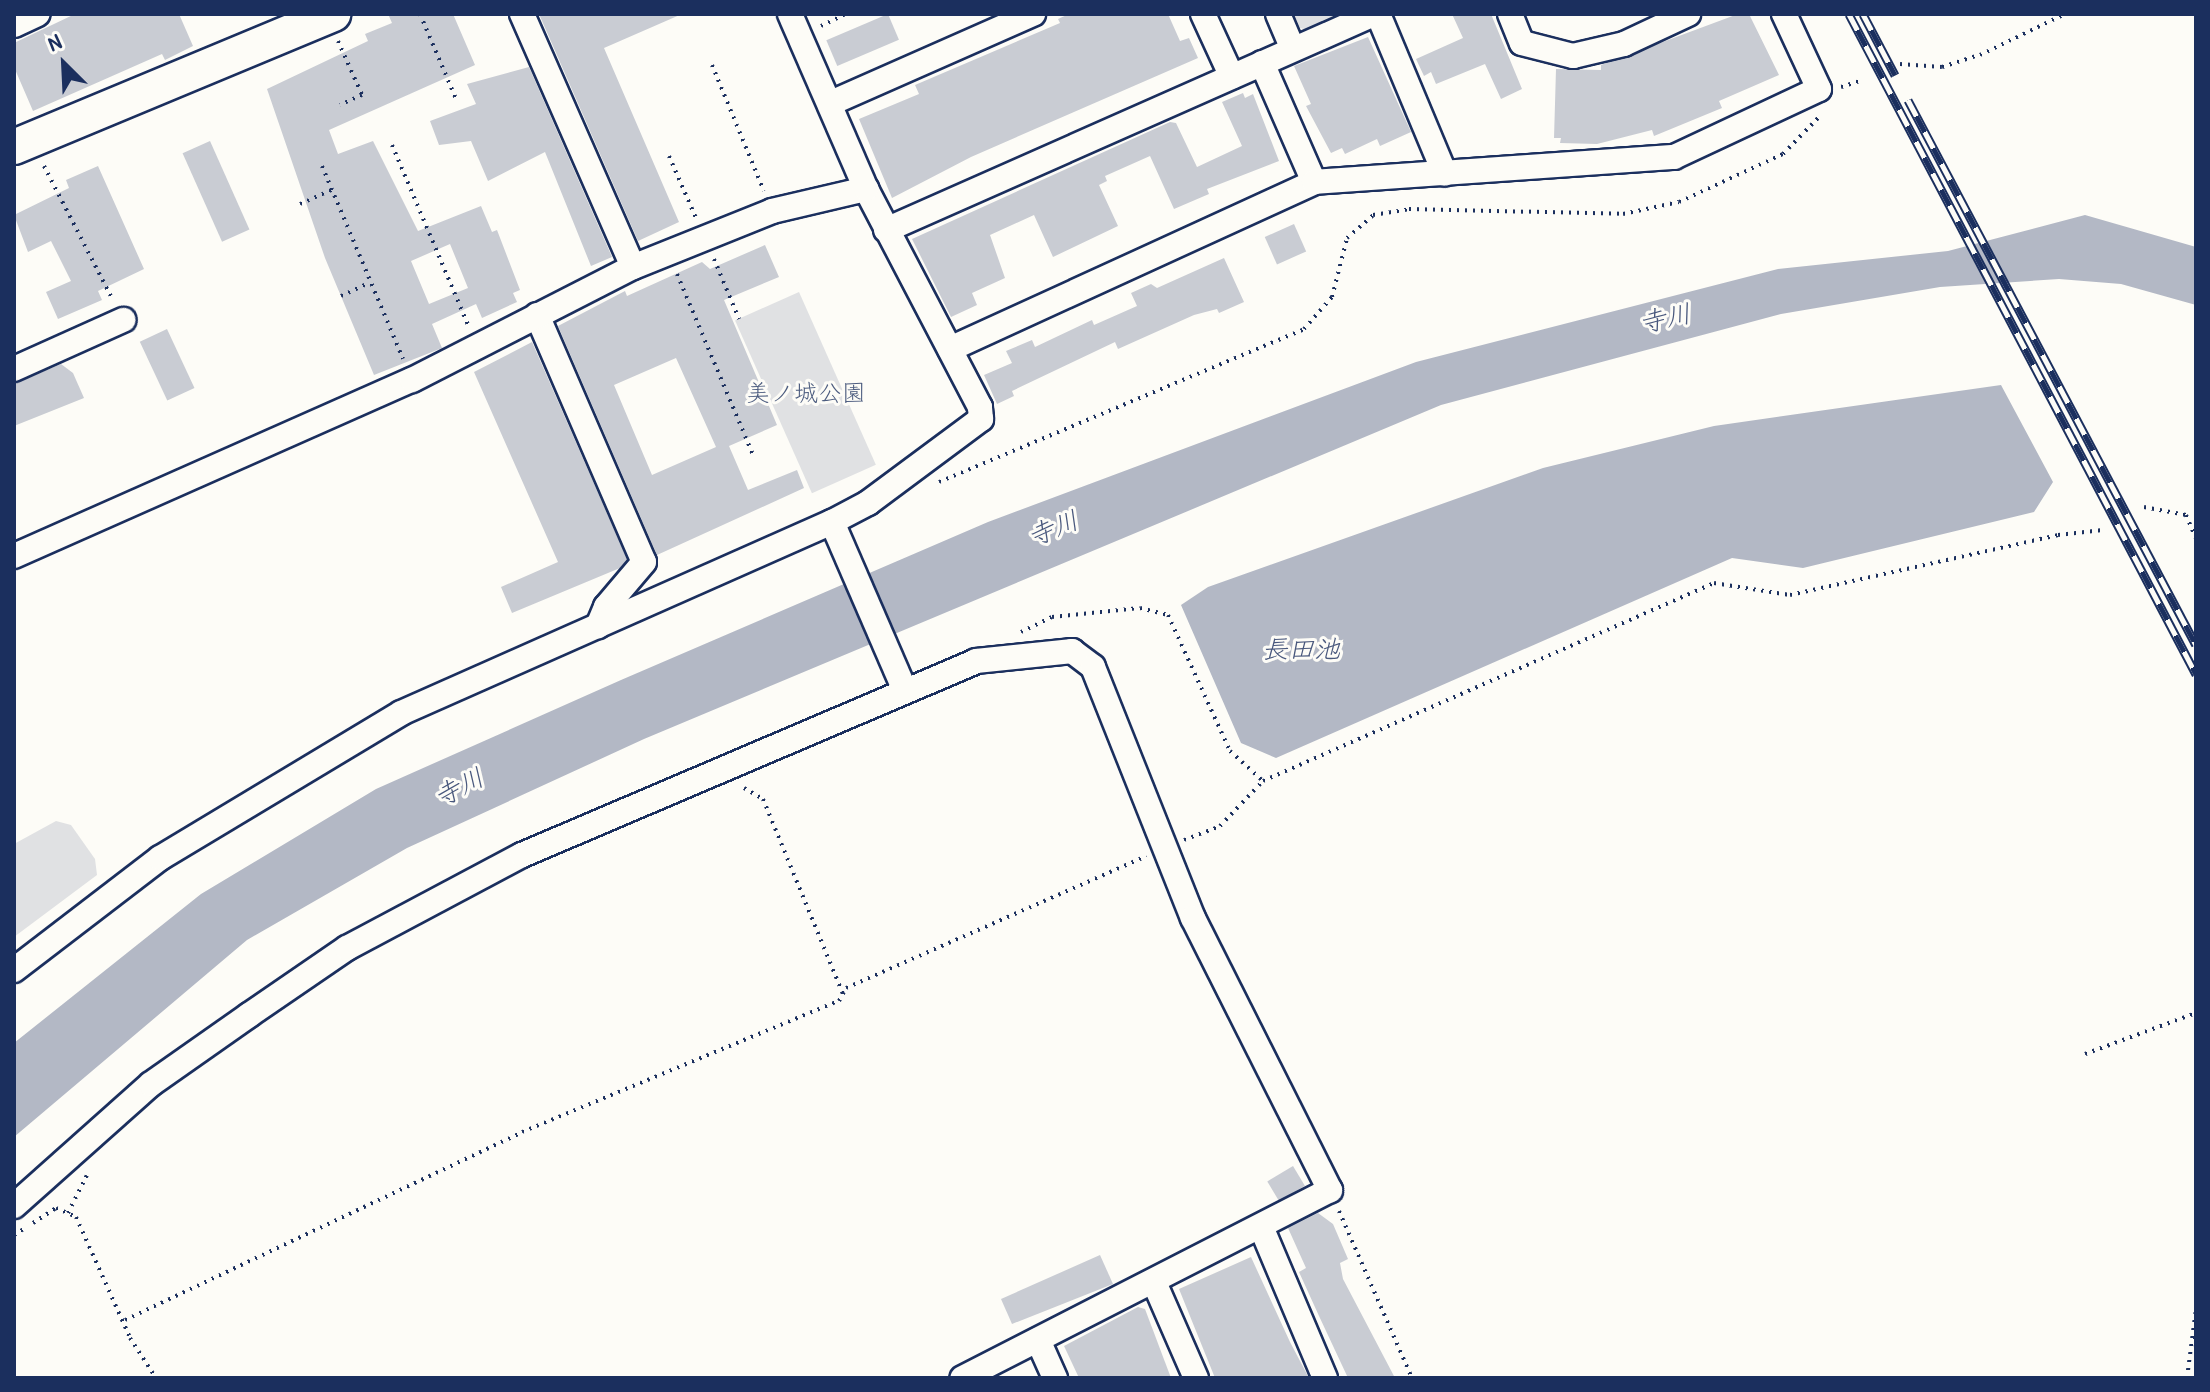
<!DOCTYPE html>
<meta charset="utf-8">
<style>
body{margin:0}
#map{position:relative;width:2210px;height:1392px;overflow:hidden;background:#fdfcf7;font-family:"Patrick Hand","Klee One",sans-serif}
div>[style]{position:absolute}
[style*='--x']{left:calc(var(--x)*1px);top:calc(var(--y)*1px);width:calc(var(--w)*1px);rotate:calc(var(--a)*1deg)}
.green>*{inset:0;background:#e0e1e3;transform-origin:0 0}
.water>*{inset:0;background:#b3b8c5}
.building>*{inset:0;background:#c9ccd3;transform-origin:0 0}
.path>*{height:4px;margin-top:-2px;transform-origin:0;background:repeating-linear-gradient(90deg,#1b2f5e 0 2px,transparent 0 8px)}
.roads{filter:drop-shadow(2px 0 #1b2f5e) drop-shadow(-2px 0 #1b2f5e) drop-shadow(0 2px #1b2f5e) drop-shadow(0 -2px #1b2f5e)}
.street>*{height:24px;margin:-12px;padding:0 12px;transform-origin:12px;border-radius:12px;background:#fdfcf7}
.secondary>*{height:34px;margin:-17px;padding:0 17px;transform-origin:17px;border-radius:17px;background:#fdfcf7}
.rail>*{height:9px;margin-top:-4.5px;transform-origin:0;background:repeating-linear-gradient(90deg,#fdfcf7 0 18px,#1b2f5e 0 36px);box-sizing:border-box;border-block:2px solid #1b2f5e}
span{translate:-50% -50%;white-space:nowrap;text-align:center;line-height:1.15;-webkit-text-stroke:6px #fdfcf7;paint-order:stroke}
.park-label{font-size:24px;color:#4c5c7f}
.water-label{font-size:26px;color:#49587d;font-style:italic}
.frame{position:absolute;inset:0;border:16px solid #1b2f5e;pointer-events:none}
.north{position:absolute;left:24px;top:24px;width:80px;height:80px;-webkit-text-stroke:6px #fdfcf7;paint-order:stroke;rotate:336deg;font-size:22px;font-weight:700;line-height:32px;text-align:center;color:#1b2f5e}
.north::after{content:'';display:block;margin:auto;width:28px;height:36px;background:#1b2f5e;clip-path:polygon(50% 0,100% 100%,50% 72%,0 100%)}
</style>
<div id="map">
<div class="green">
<i style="clip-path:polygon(1294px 14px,1346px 14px,1308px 30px,1300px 28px)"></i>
<i style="left:799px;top:292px;width:189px;height:70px;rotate:66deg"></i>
<i style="clip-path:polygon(56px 821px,71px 825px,95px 859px,97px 875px,14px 937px,14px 844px)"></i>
</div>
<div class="water">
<i style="clip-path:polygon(2085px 215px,2196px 247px,2196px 305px,2121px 284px,2059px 279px,1940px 287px,1781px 314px,1441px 405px,644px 739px,407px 848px,247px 940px,14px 1137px,14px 1043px,201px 894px,376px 789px,621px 680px,988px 522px,1416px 362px,1778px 269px,1948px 251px)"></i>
<i style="clip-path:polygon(2001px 385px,2053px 482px,2034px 512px,1803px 568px,1732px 558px,1276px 758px,1241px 743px,1181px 605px,1208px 587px,1543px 468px,1714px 426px)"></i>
</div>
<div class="building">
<i style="clip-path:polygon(75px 14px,179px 14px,193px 46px,165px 60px,162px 54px,33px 111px,14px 67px,14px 43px)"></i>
<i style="clip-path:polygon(evenodd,388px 14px,453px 14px,475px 65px,329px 130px,338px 154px,373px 141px,418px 231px,481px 206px,492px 232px,497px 230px,520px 290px,513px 293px,517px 302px,482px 318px,476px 304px,432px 324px,442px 348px,374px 375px,325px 258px,267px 89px,368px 41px,365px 34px,392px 23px,388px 14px,450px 244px,468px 288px,429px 304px,411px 261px,450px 244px)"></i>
<i style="clip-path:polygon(539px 14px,682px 14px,604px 48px,679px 222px,638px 241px)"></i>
<i style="left:888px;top:14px;width:28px;height:67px;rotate:67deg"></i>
<i style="clip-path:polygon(1069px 14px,1168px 14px,1180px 41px,1189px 38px,1198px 58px,971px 157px,892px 198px,859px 119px,919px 94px,915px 85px,1060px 23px,1058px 19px)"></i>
<i style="clip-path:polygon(1452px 14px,1491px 14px,1522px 89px,1501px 99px,1485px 64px,1436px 84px,1431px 72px,1424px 76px,1416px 59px,1463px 38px)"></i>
<i style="clip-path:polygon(1738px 14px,1749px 14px,1779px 75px,1719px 101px,1722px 108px,1654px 136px,1652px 130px,1597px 144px,1560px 143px,1561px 138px,1554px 138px,1556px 69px,1601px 70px,1601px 65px)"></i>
<i style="clip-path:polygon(1368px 37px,1411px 132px,1380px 146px,1377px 139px,1345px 154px,1342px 148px,1331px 153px,1306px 106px,1311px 104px,1294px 66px)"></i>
<i style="clip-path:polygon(529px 67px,612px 257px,591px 266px,545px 152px,488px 181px,471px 141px,439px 145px,430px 121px,476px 104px,467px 84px)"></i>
<i style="clip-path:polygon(1243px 93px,1245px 98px,1253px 94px,1279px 161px,1207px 189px,1209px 194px,1174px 209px,1150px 156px,1105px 176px,1107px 181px,1099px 185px,1118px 226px,1053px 257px,1034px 215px,990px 235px,1005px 278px,972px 293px,977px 305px,951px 317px,912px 239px,1170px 122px,1176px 123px,1197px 167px,1242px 146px,1222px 102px)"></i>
<i style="left:210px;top:141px;width:97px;height:30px;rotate:66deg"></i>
<i style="clip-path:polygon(98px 166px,144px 269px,98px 291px,102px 300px,58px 319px,46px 292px,71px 281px,51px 241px,28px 252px,14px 215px,69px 188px,66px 180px)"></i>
<i style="left:1294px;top:224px;width:30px;height:32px;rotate:66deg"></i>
<i style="clip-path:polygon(evenodd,765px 245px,779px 277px,724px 300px,777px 425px,729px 446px,748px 490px,797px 470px,804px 488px,657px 555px,558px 326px,625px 291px,627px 296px,702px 262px,710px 269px,765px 245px,676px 358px,716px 447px,652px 475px,614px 385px,676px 358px)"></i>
<i style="clip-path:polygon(1224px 258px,1244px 302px,1219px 313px,1217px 309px,1194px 315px,1118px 349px,1115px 342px,1012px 391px,1014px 396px,997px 404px,984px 375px,1012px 363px,1006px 351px,1032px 340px,1035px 347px,1092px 320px,1094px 325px,1137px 306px,1131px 293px,1151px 284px,1157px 288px)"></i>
<i style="left:167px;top:329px;width:65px;height:30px;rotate:65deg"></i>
<i style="clip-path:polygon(532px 342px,627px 559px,620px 568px,512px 613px,501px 587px,558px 562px,474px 372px)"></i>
<i style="clip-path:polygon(61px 364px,73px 373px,84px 398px,14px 426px,14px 384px)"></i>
<i style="left:1293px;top:1166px;width:23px;height:30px;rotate:59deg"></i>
<i style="clip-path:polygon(1318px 1213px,1333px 1224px,1348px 1259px,1340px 1263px,1343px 1279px,1395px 1378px,1348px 1378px,1319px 1316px,1299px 1272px,1306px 1268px,1288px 1228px)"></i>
<i style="clip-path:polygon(1100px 1255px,1113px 1284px,1012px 1324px,1001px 1299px)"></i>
<i style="clip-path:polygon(1251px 1257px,1290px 1342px,1309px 1378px,1215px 1378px,1179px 1289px)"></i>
<i style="clip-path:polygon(1138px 1307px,1145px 1309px,1171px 1378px,1079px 1378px,1064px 1346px)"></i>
</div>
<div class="path">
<i style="--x:420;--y:14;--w:95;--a:67"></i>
<i style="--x:821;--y:26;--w:28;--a:-26"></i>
<i style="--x:338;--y:41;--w:59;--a:66"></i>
<i style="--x:362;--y:95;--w:24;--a:156"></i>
<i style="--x:1900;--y:64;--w:42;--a:4.1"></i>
<i style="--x:1942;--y:67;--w:40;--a:-18"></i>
<i style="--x:1980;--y:55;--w:94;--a:-25.8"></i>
<i style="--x:712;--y:65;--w:136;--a:67.6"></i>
<i style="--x:1841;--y:87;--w:20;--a:-18"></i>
<i style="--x:392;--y:145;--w:198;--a:67.1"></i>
<i style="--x:669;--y:156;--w:68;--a:66.5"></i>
<i style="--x:44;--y:166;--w:151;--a:62.8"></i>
<i style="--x:322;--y:166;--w:209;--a:67.2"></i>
<i style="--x:300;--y:204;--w:35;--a:-24"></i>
<i style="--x:714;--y:259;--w:65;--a:67.4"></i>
<i style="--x:677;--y:274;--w:199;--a:67.2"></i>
<i style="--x:341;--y:296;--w:31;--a:-25"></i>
<i style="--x:939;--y:482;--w:396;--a:-22.7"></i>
<i style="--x:1304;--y:329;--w:43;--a:-48.8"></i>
<i style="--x:1332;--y:297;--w:61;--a:-75.7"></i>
<i style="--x:1347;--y:238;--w:35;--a:-41"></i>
<i style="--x:1373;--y:215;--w:36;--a:-9"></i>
<i style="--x:1409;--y:209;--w:214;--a:1.3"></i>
<i style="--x:1623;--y:214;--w:57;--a:-12.1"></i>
<i style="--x:1679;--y:202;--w:115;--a:-24.8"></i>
<i style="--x:1783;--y:154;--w:53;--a:-45.8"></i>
<i style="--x:2144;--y:507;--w:43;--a:10.8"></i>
<i style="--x:2186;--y:515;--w:25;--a:67"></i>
<i style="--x:1021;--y:632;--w:34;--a:-26"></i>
<i style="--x:1052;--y:617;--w:88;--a:-5.8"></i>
<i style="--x:1140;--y:608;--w:29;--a:14"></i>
<i style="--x:1168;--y:615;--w:149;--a:65.5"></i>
<i style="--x:1230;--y:751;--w:45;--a:42.3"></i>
<i style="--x:744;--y:788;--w:22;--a:30"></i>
<i style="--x:763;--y:799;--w:211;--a:67.7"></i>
<i style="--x:1184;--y:840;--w:39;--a:-21"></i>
<i style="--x:1220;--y:826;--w:62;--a:-46.3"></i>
<i style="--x:1263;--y:781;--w:493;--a:-23.7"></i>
<i style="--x:1714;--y:583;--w:77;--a:9"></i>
<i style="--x:1790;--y:595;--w:275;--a:-12.6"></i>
<i style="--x:2058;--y:535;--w:45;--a:-6.3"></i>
<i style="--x:2085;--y:1054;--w:118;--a:-20.3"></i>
<i style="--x:1339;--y:1211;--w:182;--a:66.4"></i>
<i style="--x:68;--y:1213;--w:42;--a:-63.4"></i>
<i style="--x:33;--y:1223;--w:27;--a:-33"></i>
<i style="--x:56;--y:1208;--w:22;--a:24"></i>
<i style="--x:76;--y:1217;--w:133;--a:65.9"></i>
<i style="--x:130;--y:1338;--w:48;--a:57"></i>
<i style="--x:14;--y:1235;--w:13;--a:-32"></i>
<i style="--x:125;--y:1320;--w:439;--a:-25.3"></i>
<i style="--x:522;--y:1132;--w:343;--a:-22.5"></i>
<i style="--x:839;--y:1001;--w:15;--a:-62"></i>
<i style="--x:846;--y:988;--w:328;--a:-23.7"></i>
<i style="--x:2187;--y:1378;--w:70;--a:-82.6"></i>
</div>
<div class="roads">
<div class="street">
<i style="--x:522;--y:14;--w:276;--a:66.3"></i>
<i style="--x:1203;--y:14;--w:69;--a:65.3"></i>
<i style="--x:1278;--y:14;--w:38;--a:67"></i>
<i style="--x:1378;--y:14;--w:173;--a:67.3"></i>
<i style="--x:1510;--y:14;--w:31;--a:68"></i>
<i style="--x:1522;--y:43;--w:53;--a:14.3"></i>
<i style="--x:1573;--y:56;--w:52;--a:-13.2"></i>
<i style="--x:1624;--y:44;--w:71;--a:-25.1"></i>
<i style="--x:14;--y:25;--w:26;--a:-25"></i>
<i style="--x:1262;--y:63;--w:130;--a:66.4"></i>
<i style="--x:831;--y:103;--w:221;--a:-23.8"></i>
<i style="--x:886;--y:230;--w:534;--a:-23.88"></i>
<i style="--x:537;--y:315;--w:269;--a:66.6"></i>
<i style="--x:644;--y:562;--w:59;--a:130.2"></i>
<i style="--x:606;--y:607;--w:21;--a:113"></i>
<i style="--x:950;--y:349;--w:400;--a:-24.6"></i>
<i style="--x:1314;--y:182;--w:361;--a:-4"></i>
<i style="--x:1674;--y:157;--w:160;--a:-25.1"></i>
<i style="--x:1819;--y:89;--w:83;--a:-115"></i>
<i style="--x:14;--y:369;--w:120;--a:-24.2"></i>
<i style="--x:832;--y:522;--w:184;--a:66.6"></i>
<i style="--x:14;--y:556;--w:435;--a:-23.9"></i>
<i style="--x:412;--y:380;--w:248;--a:-27.1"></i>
<i style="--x:633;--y:267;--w:150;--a:-21.9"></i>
<i style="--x:772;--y:211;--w:97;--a:-13.2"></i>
<i style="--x:14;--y:970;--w:184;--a:-37.5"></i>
<i style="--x:160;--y:858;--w:281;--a:-31"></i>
<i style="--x:401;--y:713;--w:471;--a:-23.9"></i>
<i style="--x:832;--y:522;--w:41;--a:-27.8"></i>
<i style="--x:868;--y:503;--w:141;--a:-36.6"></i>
<i style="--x:981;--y:419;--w:12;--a:-95"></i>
<i style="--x:980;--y:407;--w:246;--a:-117.6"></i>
<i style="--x:866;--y:189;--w:191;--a:-113.5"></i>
<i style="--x:14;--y:1206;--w:183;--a:-41.7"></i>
<i style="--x:151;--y:1084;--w:120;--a:-35.1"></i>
<i style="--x:249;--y:1015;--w:119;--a:-34.4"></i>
<i style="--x:347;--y:948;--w:198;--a:-28"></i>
<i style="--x:522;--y:855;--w:494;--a:-23.1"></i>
<i style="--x:976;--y:661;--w:97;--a:-5.9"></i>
<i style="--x:1072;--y:651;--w:26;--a:37"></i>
<i style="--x:1093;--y:667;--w:270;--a:68.3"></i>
<i style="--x:1193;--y:918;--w:305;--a:63.3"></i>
<i style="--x:1330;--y:1190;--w:413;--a:152.9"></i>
<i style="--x:1262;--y:1229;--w:162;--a:67.1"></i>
<i style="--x:1154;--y:1282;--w:105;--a:66.4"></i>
<i style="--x:1038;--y:1340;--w:42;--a:65.9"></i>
</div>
<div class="secondary">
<i style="--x:14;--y:147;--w:346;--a:-22.6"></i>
</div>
</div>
<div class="rail">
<i style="--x:1849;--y:14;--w:746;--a:62.27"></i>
<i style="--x:1863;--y:14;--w:69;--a:62.3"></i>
<i style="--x:1908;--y:100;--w:616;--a:62.15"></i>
</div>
<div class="park-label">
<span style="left:806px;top:393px">美ノ城公園</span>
</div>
<div class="water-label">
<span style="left:1665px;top:318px;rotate:-12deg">寺川</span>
<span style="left:1053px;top:528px;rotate:-22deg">寺川</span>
<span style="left:1301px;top:649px">長田池</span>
<span style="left:459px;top:787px;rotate:-27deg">寺川</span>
</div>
<div class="frame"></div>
<div class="north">N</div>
</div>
